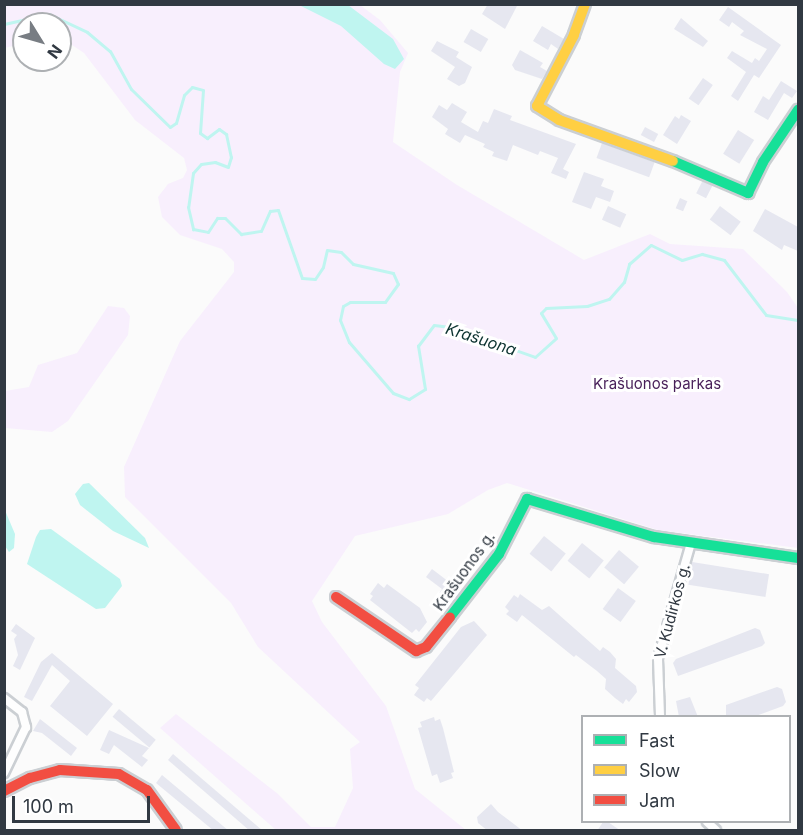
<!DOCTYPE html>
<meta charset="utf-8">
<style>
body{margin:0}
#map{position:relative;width:803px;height:835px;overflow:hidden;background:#fbfbfb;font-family:Inter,sans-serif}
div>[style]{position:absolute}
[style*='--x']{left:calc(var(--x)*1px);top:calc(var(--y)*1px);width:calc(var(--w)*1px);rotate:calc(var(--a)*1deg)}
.green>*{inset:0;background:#f8effd}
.water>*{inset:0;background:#bff5f0}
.stream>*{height:3px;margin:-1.5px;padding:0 1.5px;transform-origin:1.5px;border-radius:1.5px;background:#bff5f0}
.building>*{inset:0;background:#e6e7f0;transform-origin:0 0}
.roads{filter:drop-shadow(2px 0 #cbcfd3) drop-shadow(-2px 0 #cbcfd3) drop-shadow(0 2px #cbcfd3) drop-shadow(0 -2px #cbcfd3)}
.street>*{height:8px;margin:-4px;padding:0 4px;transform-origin:4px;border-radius:4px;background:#fefefe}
.fast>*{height:10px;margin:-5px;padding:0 5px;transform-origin:5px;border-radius:5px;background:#16e098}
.slow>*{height:10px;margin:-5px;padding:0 5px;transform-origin:5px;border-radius:5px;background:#ffcf43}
.jam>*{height:10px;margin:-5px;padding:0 5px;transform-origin:5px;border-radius:5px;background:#f24e42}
span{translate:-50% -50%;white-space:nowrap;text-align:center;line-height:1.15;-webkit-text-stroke:6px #fff;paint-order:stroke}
.park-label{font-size:15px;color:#471e58}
.street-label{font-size:15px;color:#313942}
.water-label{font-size:16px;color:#0b322f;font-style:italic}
.frame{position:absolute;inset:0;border:6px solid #313942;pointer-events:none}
.legend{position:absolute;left:581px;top:715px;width:210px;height:108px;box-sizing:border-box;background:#fff;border:2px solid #adb0b3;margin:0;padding:8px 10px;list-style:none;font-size:18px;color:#313942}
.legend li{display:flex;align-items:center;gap:12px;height:30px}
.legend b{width:30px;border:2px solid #adb0b3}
.north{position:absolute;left:12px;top:12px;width:60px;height:60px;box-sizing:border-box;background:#fff;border:2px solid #adb0b3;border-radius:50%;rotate:127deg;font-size:16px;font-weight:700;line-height:24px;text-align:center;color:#313942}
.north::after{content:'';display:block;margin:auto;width:21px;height:27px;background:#787d83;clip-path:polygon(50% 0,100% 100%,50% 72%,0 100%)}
.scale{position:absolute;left:12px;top:796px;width:138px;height:27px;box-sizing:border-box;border:3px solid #313942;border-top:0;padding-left:8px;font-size:18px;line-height:21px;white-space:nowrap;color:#313942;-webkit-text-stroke:4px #fff;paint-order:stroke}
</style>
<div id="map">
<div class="green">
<i style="clip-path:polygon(4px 5px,360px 5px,380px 20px,408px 53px,400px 72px,393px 142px,457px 185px,584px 260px,650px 234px,670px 244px,743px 249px,787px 292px,798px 308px,798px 548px,658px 530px,507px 483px,488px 490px,448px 514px,355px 536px,312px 601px,322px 622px,386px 706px,415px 789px,466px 830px,276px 830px,160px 728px,176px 714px,278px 794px,311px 827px,335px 827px,353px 788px,350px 749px,360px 742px,258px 647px,231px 603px,125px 497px,124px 467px,180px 341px,234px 272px,234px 262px,222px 249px,180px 235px,162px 217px,158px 197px,168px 184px,183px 178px,187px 170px,184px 158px,135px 120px,84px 53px,60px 37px,60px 24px,24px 24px,24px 43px,5px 48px)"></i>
<i style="clip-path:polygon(108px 306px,124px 308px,130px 316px,128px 335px,68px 421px,52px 432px,5px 428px,5px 391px,29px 387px,38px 365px,77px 353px)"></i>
</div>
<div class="water">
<i style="clip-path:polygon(299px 5px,348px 5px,393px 39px,404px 59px,395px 69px,384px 64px,341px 26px)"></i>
<i style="clip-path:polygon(89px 483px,145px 538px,149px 548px,113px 531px,80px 505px,75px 494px,83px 484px)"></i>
<i style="clip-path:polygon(4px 508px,15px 534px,14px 548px,9px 552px,5px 546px)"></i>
<i style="clip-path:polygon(51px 529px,120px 579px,122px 586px,105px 608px,96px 609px,27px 564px,36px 537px,40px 530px)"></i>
</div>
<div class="stream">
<i style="--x:4;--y:24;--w:46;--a:-12.5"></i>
<i style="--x:49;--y:14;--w:42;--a:25.3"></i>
<i style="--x:87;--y:32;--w:30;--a:40"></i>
<i style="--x:110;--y:51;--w:43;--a:61.1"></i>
<i style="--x:131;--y:89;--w:54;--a:44.3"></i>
<i style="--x:170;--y:127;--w:7;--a:-34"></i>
<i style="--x:176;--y:123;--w:29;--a:-74"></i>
<i style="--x:184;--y:95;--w:11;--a:-45"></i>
<i style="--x:192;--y:87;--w:11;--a:15"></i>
<i style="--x:203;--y:90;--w:43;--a:94"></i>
<i style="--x:200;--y:133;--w:9;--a:36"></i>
<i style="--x:207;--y:138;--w:15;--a:-37"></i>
<i style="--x:219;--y:129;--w:9;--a:36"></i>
<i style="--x:226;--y:134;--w:24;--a:78"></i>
<i style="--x:231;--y:157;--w:10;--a:107"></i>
<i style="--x:228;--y:167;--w:14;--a:-159"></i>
<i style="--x:215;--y:162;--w:14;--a:172"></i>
<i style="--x:201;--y:164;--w:12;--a:132"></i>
<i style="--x:193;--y:173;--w:34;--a:98"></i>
<i style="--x:188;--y:207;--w:23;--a:77"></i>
<i style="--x:193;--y:229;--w:15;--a:11"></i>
<i style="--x:208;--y:232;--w:17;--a:-57"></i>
<i style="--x:217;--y:218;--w:8;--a:0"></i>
<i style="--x:225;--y:218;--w:23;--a:45"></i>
<i style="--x:241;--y:234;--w:20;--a:-9"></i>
<i style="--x:261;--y:231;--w:22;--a:-66"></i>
<i style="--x:270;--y:211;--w:8;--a:-7"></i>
<i style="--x:278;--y:210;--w:72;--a:70.6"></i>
<i style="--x:302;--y:278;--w:13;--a:4"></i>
<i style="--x:315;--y:279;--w:14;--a:-56"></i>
<i style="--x:323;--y:267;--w:17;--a:-77"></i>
<i style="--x:327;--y:250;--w:14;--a:8"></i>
<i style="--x:341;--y:252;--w:17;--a:45"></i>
<i style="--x:353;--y:264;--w:41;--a:12.7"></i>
<i style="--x:393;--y:273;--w:12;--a:66"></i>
<i style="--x:398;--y:284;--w:22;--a:126"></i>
<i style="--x:385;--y:302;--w:35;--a:180"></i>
<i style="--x:350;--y:302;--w:8;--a:150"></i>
<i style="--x:343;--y:306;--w:14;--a:102"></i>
<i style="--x:340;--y:320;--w:24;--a:68"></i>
<i style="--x:349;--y:342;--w:67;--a:49.2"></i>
<i style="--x:393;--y:393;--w:17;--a:21"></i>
<i style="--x:409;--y:399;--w:19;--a:-32"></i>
<i style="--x:425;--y:389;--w:44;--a:-99.2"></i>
<i style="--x:418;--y:346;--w:26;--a:-53"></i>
<i style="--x:434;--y:325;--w:16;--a:7"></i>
<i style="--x:450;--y:327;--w:90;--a:19.4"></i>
<i style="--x:535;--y:357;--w:28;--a:-42"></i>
<i style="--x:556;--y:338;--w:29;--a:-121"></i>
<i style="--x:541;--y:313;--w:7;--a:-45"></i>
<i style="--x:546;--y:308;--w:41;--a:-2.8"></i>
<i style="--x:587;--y:306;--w:23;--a:-18"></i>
<i style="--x:609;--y:299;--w:23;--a:-49"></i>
<i style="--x:624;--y:282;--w:19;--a:-74"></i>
<i style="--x:629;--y:264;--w:29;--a:-41"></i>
<i style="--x:651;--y:245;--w:34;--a:26"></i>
<i style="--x:682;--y:260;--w:21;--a:-17"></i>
<i style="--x:702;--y:254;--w:23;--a:15"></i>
<i style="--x:724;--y:260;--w:69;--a:52.6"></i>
<i style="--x:766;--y:315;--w:32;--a:9"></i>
</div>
<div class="building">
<i style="clip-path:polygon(488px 4px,518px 4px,505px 29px,482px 14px)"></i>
<i style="clip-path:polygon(728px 7px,781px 45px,759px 78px,754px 75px,738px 101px,731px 96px,746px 72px,727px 58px,732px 51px,752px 63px,755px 58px,759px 61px,767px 49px,740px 35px,744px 31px,732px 22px,729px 27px,719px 20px)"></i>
<i style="clip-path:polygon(681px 18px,708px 41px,703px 47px,674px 29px)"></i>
<i style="clip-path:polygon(542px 26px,564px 39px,558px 49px,551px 44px,548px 50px,533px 41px)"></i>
<i style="left:471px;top:29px;width:20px;height:15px;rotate:30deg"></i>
<i style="clip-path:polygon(437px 41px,459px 52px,456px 57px,472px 67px,465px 83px,459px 86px,447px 79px,455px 67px,431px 51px)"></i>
<i style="clip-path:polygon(520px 50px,543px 63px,540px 67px,547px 71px,542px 79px,515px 70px,512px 65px)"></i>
<i style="left:703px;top:78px;width:12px;height:25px;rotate:35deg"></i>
<i style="clip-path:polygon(781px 81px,797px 91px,792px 98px,784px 93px,768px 120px,754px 112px,763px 96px,769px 100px)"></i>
<i style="clip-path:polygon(452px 103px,467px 112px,461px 122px,478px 132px,483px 121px,488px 123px,494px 109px,512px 116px,510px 120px,576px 144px,563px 169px,569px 172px,566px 179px,551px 173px,558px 158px,540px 151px,538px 155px,513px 145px,507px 161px,492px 156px,494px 152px,483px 147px,485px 144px,465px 135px,460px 143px,445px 134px,448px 129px,432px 117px,439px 105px,447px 110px)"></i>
<i style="clip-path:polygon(681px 115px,691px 121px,677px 144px,663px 135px,675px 116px,679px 119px)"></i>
<i style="left:645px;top:127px;width:15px;height:9px;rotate:28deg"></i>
<i style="left:738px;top:130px;width:19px;height:28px;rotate:32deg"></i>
<i style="left:602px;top:143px;width:56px;height:16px;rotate:20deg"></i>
<i style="clip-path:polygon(584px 172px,604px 179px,601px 186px,614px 191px,610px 202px,596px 197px,591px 209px,572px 202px)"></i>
<i style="left:703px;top:180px;width:11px;height:15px;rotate:27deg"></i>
<i style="left:680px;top:198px;width:8px;height:11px;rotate:23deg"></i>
<i style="left:608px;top:206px;width:20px;height:15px;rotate:24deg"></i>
<i style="left:720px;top:206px;width:26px;height:17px;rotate:37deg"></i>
<i style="clip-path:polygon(765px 209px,798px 227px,798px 251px,784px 245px,782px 250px,753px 231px)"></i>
<i style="left:544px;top:536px;width:28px;height:23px;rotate:39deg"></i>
<i style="left:582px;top:543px;width:28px;height:23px;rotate:39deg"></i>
<i style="left:619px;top:550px;width:26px;height:23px;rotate:40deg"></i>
<i style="left:692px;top:562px;width:78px;height:23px;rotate:9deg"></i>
<i style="clip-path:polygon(432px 569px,453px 585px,447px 593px,453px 597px,444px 608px,434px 600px,442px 589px,426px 577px)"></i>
<i style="clip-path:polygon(378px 583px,384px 588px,387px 584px,420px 608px,427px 622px,419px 632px,416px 629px,412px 633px,370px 600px,373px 596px,370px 594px)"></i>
<i style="left:618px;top:588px;width:22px;height:26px;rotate:36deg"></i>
<i style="clip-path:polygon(520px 594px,542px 610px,549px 606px,600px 651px,603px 647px,610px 652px,616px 659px,615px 668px,636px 686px,637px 692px,629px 702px,626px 699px,623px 704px,615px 698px,605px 689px,606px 679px,597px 671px,576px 655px,574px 657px,522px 615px,517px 622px,506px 614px,509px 611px,505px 607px,514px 595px,518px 598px)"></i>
<i style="clip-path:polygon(474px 621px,487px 635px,431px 701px,427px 698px,424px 702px,414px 695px,419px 688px,415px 685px,461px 627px)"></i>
<i style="clip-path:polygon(16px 624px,35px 638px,20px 670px,13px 666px,18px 655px,14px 639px,17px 635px,11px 631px)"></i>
<i style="clip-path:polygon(755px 628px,760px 630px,765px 643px,762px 646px,678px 676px,673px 663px,676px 659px)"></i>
<i style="clip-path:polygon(52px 653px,113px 704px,87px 736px,50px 706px,70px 681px,52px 665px,32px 701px,24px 697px,41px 662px)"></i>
<i style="clip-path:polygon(777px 687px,782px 689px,786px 702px,783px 706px,753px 717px,726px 717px,726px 705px)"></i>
<i style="clip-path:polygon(690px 697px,698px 717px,679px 717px,676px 701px)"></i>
<i style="left:119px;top:709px;width:48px;height:10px;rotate:40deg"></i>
<i style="clip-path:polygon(434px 717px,435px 721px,440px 719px,443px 728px,454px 772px,451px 773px,453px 778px,440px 783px,437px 774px,432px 776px,418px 728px,422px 727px,420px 722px)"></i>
<i style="clip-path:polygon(40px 719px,77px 748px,71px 756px,42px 733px,33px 731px)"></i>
<i style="clip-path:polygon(109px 730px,149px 748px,142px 756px,148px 760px,142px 767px,114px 745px,109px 754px,100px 750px)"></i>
<i style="clip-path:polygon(173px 754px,263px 831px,250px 831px,168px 760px)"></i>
<i style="clip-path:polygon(162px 775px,229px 831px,214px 831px,156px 783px)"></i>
<i style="clip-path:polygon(491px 804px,498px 812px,523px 831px,488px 831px,478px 823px,477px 817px)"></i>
<i style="clip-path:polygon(603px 822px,608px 822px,621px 831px,597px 831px)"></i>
</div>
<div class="roads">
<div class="street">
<i style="--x:4;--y:698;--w:23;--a:38"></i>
<i style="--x:22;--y:712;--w:16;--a:75"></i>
<i style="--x:26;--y:727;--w:51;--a:115.6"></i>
<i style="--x:660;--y:716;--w:58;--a:-92"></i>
<i style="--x:658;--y:658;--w:120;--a:-74"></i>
<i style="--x:707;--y:822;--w:12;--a:42"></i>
</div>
<div class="fast">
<i style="--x:673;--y:161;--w:82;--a:23.1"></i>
<i style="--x:748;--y:193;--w:34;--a:-64"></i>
<i style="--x:763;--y:162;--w:63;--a:-56.1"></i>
<i style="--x:450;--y:617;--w:80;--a:-52.1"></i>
<i style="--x:499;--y:554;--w:62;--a:-63"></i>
<i style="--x:527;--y:499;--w:133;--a:16.7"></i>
<i style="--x:654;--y:537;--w:146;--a:8.3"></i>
</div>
<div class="slow">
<i style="--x:585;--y:4;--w:33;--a:110"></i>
<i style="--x:574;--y:35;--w:80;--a:117.5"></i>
<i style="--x:537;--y:106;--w:26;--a:32"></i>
<i style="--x:559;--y:120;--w:121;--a:19.8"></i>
</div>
<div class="jam">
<i style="--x:336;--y:597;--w:97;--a:34"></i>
<i style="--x:416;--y:651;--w:11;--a:-22"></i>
<i style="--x:426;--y:647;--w:38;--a:-51"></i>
<i style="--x:4;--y:791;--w:29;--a:-27"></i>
<i style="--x:30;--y:778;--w:31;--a:-15"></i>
<i style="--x:60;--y:770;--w:59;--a:3.9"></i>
<i style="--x:119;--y:774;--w:32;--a:30"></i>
<i style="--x:147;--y:790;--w:49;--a:54.1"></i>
</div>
</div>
<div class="park-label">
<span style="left:657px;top:384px">Krašuonos parkas</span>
</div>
<div class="street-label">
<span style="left:464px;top:571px;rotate:-54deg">Krašuonos g.</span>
<span style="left:672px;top:611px;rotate:-75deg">V. Kudirkos g.</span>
</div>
<div class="water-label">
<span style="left:481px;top:339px;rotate:18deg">Krašuona</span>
</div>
<div class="frame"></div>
<ul class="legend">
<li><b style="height:8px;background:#16e098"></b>Fast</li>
<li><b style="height:8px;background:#ffcf43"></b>Slow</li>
<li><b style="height:8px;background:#f24e42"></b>Jam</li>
</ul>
<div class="north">N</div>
<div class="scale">100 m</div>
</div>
